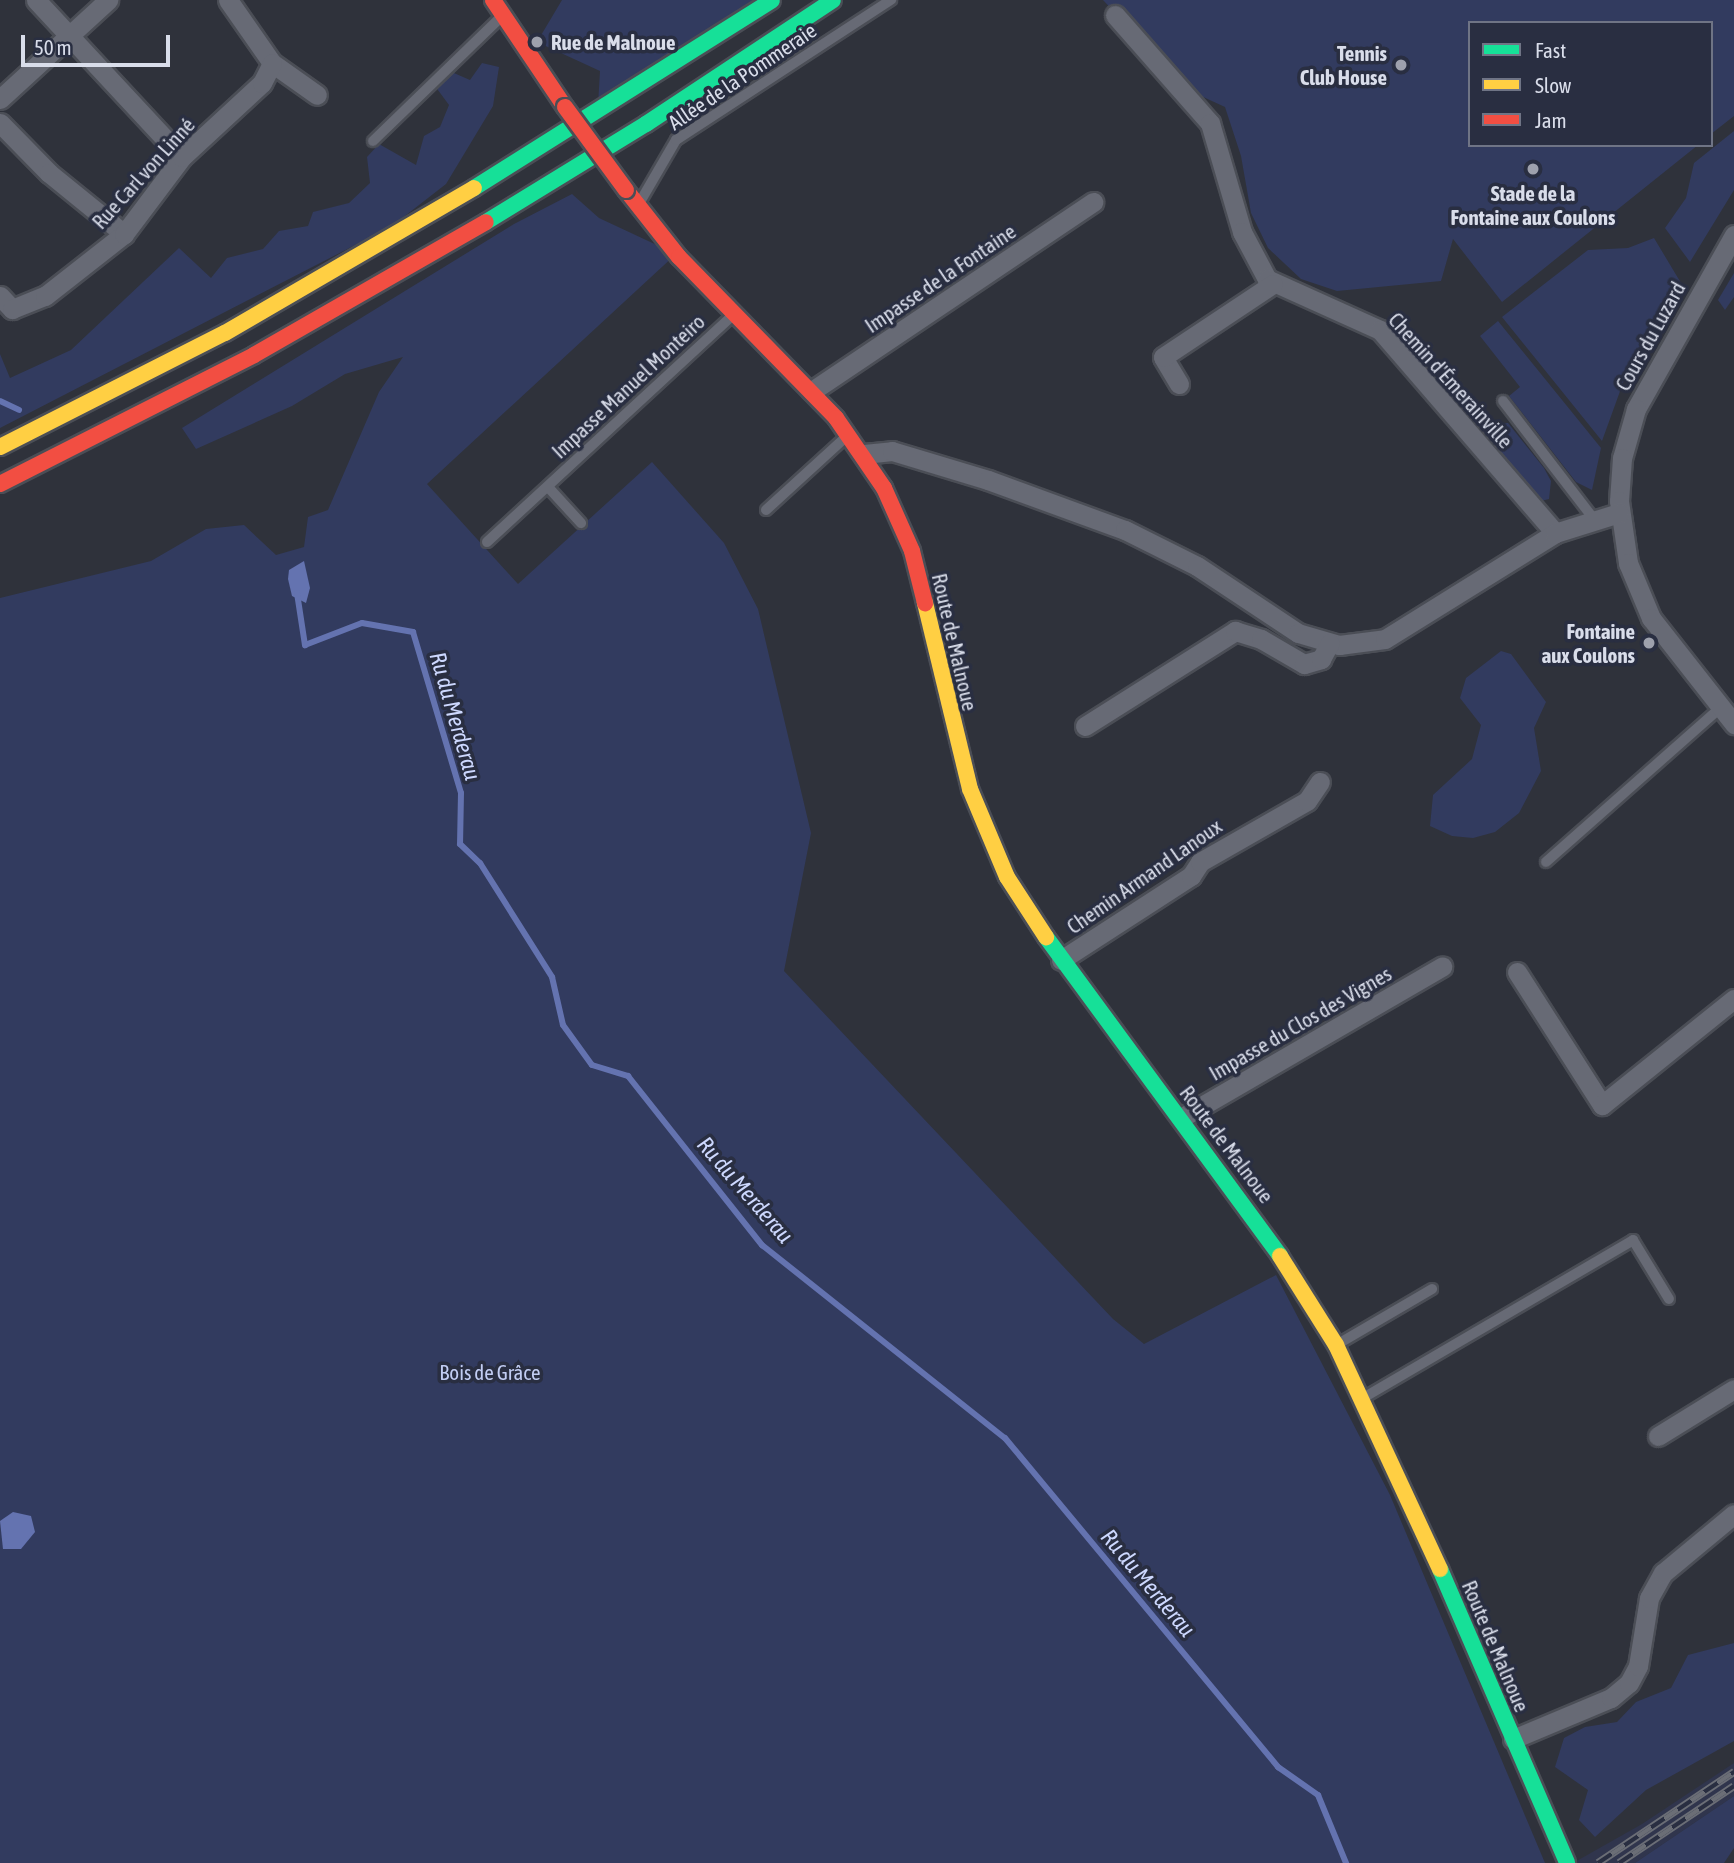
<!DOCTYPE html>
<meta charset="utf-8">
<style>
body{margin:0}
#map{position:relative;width:1734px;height:1863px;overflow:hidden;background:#2f323b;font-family:"Asap Condensed",sans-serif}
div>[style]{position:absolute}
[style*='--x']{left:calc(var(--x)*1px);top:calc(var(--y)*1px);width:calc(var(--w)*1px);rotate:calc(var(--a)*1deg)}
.built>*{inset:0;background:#30354d}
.green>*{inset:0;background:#323b5f}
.water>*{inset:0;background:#6473b0}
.stream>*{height:6px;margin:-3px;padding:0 3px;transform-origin:3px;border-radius:3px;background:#6473b0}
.roads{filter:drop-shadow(2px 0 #4b4e56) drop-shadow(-2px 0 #4b4e56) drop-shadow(0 2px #4b4e56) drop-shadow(0 -2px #4b4e56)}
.lane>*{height:10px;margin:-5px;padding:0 5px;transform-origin:5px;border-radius:5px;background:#676a75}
.street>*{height:19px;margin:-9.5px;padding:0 9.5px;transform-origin:9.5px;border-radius:9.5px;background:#676a75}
.fast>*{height:16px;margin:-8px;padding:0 8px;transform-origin:8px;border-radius:8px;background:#16e098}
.slow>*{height:16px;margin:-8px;padding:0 8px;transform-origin:8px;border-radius:8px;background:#ffcf43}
.jam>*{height:16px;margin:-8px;padding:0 8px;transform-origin:8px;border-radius:8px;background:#f24e42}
.rail>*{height:8px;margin-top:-4px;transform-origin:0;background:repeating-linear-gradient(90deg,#292e41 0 16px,#6b6e76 0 32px);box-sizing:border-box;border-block:2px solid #6b6e76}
.bridges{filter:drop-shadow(2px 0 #4b4e56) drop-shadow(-2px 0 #4b4e56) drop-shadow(0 2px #4b4e56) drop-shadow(0 -2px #4b4e56)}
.jam-bridge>*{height:16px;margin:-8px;padding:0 8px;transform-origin:8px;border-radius:8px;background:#f24e42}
.dots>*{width:19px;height:19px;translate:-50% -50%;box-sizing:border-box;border:4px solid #292e41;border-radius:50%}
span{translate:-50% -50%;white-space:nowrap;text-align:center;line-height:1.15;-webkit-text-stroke:7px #292e41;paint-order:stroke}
.poi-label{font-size:21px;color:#d9ddea;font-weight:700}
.left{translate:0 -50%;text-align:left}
.right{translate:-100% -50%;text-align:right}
.street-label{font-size:21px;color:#d9ddea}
.park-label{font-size:21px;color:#c2cdf3}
.water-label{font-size:23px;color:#cdd8fe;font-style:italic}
.legend{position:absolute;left:1468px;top:21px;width:245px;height:126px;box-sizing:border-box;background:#292e41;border:2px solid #6f7485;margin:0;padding:9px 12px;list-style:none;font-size:21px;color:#d9ddea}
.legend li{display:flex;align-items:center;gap:14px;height:35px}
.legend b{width:35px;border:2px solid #6f7485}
.scale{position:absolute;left:21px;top:35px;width:149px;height:32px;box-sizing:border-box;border:4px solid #d9ddea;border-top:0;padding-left:9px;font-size:21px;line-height:24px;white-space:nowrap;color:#d9ddea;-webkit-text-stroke:5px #292e41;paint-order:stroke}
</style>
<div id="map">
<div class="built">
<i style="clip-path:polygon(1734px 1763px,1734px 1796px,1635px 1863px,1573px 1863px,1642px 1824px)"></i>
</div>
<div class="green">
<i style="clip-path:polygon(562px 0,753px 0,598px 105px,600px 71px,537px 42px)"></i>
<i style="clip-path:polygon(1103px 0,1734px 0,1734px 116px,1711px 134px,1711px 23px,1470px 23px,1470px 145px,1698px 145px,1502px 302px,1453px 239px,1441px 281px,1337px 291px,1301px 279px,1268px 248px,1251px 213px,1241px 156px,1225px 107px,1188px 90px)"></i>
<i style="clip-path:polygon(482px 63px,499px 67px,493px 106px,446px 184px,392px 226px,0 428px,0 354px,10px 378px,71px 350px,179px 248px,211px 278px,227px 258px,263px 249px,279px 231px,308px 226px,313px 212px,349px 203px,370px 183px,367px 157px,379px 144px,416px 165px,424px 136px,440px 127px,449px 105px,432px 82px,447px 70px,470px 80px)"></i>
<i style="clip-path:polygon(1734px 131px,1734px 190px,1690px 262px,1665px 228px,1686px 198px,1694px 163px)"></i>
<i style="clip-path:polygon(572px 194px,599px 218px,676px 254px,427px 484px,518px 584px,652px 462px,724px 543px,758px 609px,811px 833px,784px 971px,1113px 1319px,1144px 1344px,1276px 1275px,1390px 1495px,1545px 1863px,0 1863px,0 598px,151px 561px,206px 529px,244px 525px,276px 555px,304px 547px,308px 517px,328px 510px,379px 392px,403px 357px,345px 374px,292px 406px,196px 449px,182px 428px,514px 224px)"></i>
<i style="clip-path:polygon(1654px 238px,1681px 283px,1627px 372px,1602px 441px,1502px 317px,1588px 250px,1628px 248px)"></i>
<i style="clip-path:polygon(1734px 273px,1734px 297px,1725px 310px,1718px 300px)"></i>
<i style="clip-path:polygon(1498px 321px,1601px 448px,1592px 490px,1576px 482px,1509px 396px,1520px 387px,1480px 336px)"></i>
<i style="clip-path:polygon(1501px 423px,1508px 423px,1544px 468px,1551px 481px,1549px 499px,1541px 501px,1493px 442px,1491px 436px)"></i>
<i style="clip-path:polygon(1501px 651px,1511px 654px,1546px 702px,1534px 728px,1541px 771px,1519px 813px,1495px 832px,1473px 838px,1452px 836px,1430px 826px,1433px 795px,1472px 759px,1481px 725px,1460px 698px,1466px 678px)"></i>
<i style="clip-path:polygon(1734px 1643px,1734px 1741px,1646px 1790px,1595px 1837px,1579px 1820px,1588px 1790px,1555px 1767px,1564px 1738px,1585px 1727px,1617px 1722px,1636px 1702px,1671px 1688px,1688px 1655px)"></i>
<i style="clip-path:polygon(1734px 1796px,1734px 1848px,1724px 1863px,1635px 1863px)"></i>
</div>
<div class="water">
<i style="clip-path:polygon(304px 561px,310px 588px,306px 603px,292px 596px,288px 579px,289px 570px)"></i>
<i style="clip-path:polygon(13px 1512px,31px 1516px,35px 1532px,21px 1549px,3px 1549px,0 1521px)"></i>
</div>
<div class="stream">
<i style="--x:0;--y:401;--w:21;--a:25"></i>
<i style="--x:297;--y:593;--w:53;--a:81.3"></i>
<i style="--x:305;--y:645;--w:61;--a:-21.1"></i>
<i style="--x:362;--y:623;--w:52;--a:10"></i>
<i style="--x:413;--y:632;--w:168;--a:73.4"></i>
<i style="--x:461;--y:793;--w:51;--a:91.1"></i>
<i style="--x:460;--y:844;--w:28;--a:44"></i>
<i style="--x:480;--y:863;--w:135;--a:57.7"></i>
<i style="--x:552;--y:977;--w:49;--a:77.1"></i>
<i style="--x:563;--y:1025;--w:49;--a:54.1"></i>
<i style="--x:592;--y:1065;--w:38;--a:17"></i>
<i style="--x:628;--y:1076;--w:216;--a:51.6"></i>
<i style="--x:762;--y:1245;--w:310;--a:38.5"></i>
<i style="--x:1005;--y:1438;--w:428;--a:50.3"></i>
<i style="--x:1278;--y:1767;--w:49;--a:35"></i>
<i style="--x:1318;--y:1795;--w:74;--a:67.6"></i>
</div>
<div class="roads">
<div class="lane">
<i style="--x:373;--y:141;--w:177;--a:-44.1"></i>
<i style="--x:640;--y:202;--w:72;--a:-59.9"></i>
<i style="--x:676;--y:140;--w:257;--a:-33.1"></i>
<i style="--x:1503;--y:401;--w:148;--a:52.4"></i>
<i style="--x:548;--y:487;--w:49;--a:47.5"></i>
<i style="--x:766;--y:510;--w:108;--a:-42.4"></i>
<i style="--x:487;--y:542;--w:335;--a:-42.7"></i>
<i style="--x:1546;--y:862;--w:232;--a:-41.5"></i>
<i style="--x:1338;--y:1344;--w:109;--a:-30.3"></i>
<i style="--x:1363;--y:1398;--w:313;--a:-30.3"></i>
<i style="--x:1633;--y:1240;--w:69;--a:58.6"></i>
</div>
<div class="street">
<i style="--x:36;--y:0;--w:214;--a:47.1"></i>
<i style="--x:228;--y:0;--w:77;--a:55.1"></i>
<i style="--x:272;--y:63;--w:55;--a:35.4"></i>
<i style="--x:1115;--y:15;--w:144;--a:48.7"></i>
<i style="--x:1210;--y:123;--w:114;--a:73.6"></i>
<i style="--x:1242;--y:232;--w:53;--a:62"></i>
<i style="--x:1267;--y:279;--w:124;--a:24.3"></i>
<i style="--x:1380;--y:330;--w:268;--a:49.2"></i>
<i style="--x:0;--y:99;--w:147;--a:-42.5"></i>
<i style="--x:0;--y:123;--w:70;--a:45.6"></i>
<i style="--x:49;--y:173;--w:97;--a:39.1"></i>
<i style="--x:1734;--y:235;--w:200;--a:119.4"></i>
<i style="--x:1636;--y:409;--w:51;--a:105.9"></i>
<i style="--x:1622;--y:458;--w:43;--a:94"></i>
<i style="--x:1619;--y:501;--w:63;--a:81.7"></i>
<i style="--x:1628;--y:563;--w:60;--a:67.3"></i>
<i style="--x:1651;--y:618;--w:135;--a:51.9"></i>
<i style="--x:0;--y:296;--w:18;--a:47"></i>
<i style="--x:12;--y:309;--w:35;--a:-22"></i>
<i style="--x:45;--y:296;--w:100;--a:-38.1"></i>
<i style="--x:124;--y:234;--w:96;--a:-53"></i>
<i style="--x:182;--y:157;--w:109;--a:-42.8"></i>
<i style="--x:262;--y:83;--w:22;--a:-63"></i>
<i style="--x:1179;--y:384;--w:31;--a:-121"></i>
<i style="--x:1163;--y:357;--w:132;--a:-33.6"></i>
<i style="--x:812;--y:391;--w:339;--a:-33.9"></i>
<i style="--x:864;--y:454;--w:28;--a:-6"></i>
<i style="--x:892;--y:451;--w:100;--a:16.8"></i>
<i style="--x:988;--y:480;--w:146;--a:20.1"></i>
<i style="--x:1125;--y:530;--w:80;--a:26.6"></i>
<i style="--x:1197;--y:566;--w:121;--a:33.6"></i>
<i style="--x:1298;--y:633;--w:43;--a:16.3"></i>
<i style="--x:1339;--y:645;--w:46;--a:-7.4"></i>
<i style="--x:1385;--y:639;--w:200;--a:-31.9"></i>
<i style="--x:1555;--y:533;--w:67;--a:-17.4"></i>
<i style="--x:1085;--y:726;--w:178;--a:-32.3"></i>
<i style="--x:1235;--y:631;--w:27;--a:17"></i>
<i style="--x:1261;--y:639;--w:50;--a:30.2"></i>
<i style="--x:1304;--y:664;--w:18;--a:-16"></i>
<i style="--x:1321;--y:659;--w:18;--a:-61"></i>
<i style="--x:1061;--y:960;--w:155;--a:-32.9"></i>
<i style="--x:1191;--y:876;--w:17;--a:-57"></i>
<i style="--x:1200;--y:862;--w:123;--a:-29.7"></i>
<i style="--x:1307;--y:801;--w:23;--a:-56"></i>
<i style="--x:1517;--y:972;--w:158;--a:57.4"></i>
<i style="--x:1602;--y:1105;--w:169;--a:-38.8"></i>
<i style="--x:1181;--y:1118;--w:302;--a:-30.1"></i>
<i style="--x:1658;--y:1436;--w:89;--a:-31.7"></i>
<i style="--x:1513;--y:1739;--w:106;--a:-22.7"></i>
<i style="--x:1611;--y:1698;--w:23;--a:-40"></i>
<i style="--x:1629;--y:1683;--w:19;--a:-62"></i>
<i style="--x:1638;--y:1666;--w:69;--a:-80.8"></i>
<i style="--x:1649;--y:1598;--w:29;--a:-61"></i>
<i style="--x:1663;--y:1573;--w:92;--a:-39.7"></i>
</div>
<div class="fast">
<i style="--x:474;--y:188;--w:352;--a:-32.2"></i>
<i style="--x:486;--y:222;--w:188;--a:-31.5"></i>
<i style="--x:646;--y:124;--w:224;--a:-33.5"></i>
<i style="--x:1046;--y:937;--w:396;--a:53.7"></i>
<i style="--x:1440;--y:1569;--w:320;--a:66.6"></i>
</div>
<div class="slow">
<i style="--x:0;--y:447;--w:252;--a:-26.9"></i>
<i style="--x:225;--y:333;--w:288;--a:-30.2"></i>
<i style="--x:925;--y:603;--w:191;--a:76.4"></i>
<i style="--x:970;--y:789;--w:95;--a:67.2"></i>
<i style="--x:1007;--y:877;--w:72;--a:57"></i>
<i style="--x:1280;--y:1256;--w:105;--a:57.8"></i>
<i style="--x:1336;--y:1345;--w:247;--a:65.1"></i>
</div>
<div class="jam">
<i style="--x:493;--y:0;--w:129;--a:56.1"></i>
<i style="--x:626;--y:190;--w:85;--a:51.7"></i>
<i style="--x:679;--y:257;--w:225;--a:45.7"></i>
<i style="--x:836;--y:418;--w:85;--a:55.6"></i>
<i style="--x:884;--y:488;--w:69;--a:66"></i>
<i style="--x:912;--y:551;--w:54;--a:76"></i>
<i style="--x:0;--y:484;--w:285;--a:-26.9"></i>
<i style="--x:254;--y:355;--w:267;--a:-29.8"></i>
</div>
</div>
<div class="rail">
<i style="--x:1598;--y:1863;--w:164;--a:-33.8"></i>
<i style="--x:1619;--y:1863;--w:138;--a:-33.8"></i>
</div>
<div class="bridges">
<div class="jam-bridge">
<i style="--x:565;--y:107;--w:103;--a:53.7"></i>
</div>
</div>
<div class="dots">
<i style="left:537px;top:42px;background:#9ea1ad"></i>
<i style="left:1401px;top:65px;background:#9ea1ad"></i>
<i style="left:1533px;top:169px;background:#9ea1ad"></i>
<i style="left:1649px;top:643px;background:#9ea1ad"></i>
</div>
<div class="poi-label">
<span class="left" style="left:551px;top:42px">Rue de Malnoue</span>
<span class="right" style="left:1387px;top:65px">Tennis<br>Club House</span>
<span style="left:1533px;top:205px">Stade de la<br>Fontaine aux Coulons</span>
<span class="right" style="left:1635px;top:643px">Fontaine<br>aux Coulons</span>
</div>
<div class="street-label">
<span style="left:742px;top:76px;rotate:-34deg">Allée de la Pommeraie</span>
<span style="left:143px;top:173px;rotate:-48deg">Rue Carl von Linné</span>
<span style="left:940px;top:278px;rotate:-34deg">Impasse de la Fontaine</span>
<span style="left:1650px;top:336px;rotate:-61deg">Cours du Luzard</span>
<span style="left:1451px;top:380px;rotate:48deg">Chemin d'Émerainville</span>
<span style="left:628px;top:386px;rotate:-43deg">Impasse Manuel Monteiro</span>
<span style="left:955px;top:642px;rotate:77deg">Route de Malnoue</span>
<span style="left:1144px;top:876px;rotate:-35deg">Chemin Armand Lanoux</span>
<span style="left:1300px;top:1023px;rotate:-30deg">Impasse du Clos des Vignes</span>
<span style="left:1227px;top:1144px;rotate:53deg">Route de Malnoue</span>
<span style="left:1496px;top:1646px;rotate:67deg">Route de Malnoue</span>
</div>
<div class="park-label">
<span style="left:490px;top:1372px">Bois de Grâce</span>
</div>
<div class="water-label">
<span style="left:455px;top:716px;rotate:74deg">Ru du Merderau</span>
<span style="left:745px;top:1190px;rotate:49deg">Ru du Merderau</span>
<span style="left:1148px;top:1583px;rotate:50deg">Ru du Merderau</span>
</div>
<ul class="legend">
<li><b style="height:9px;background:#16e098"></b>Fast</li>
<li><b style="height:9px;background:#ffcf43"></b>Slow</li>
<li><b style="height:9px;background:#f24e42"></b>Jam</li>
</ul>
<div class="scale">50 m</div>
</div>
